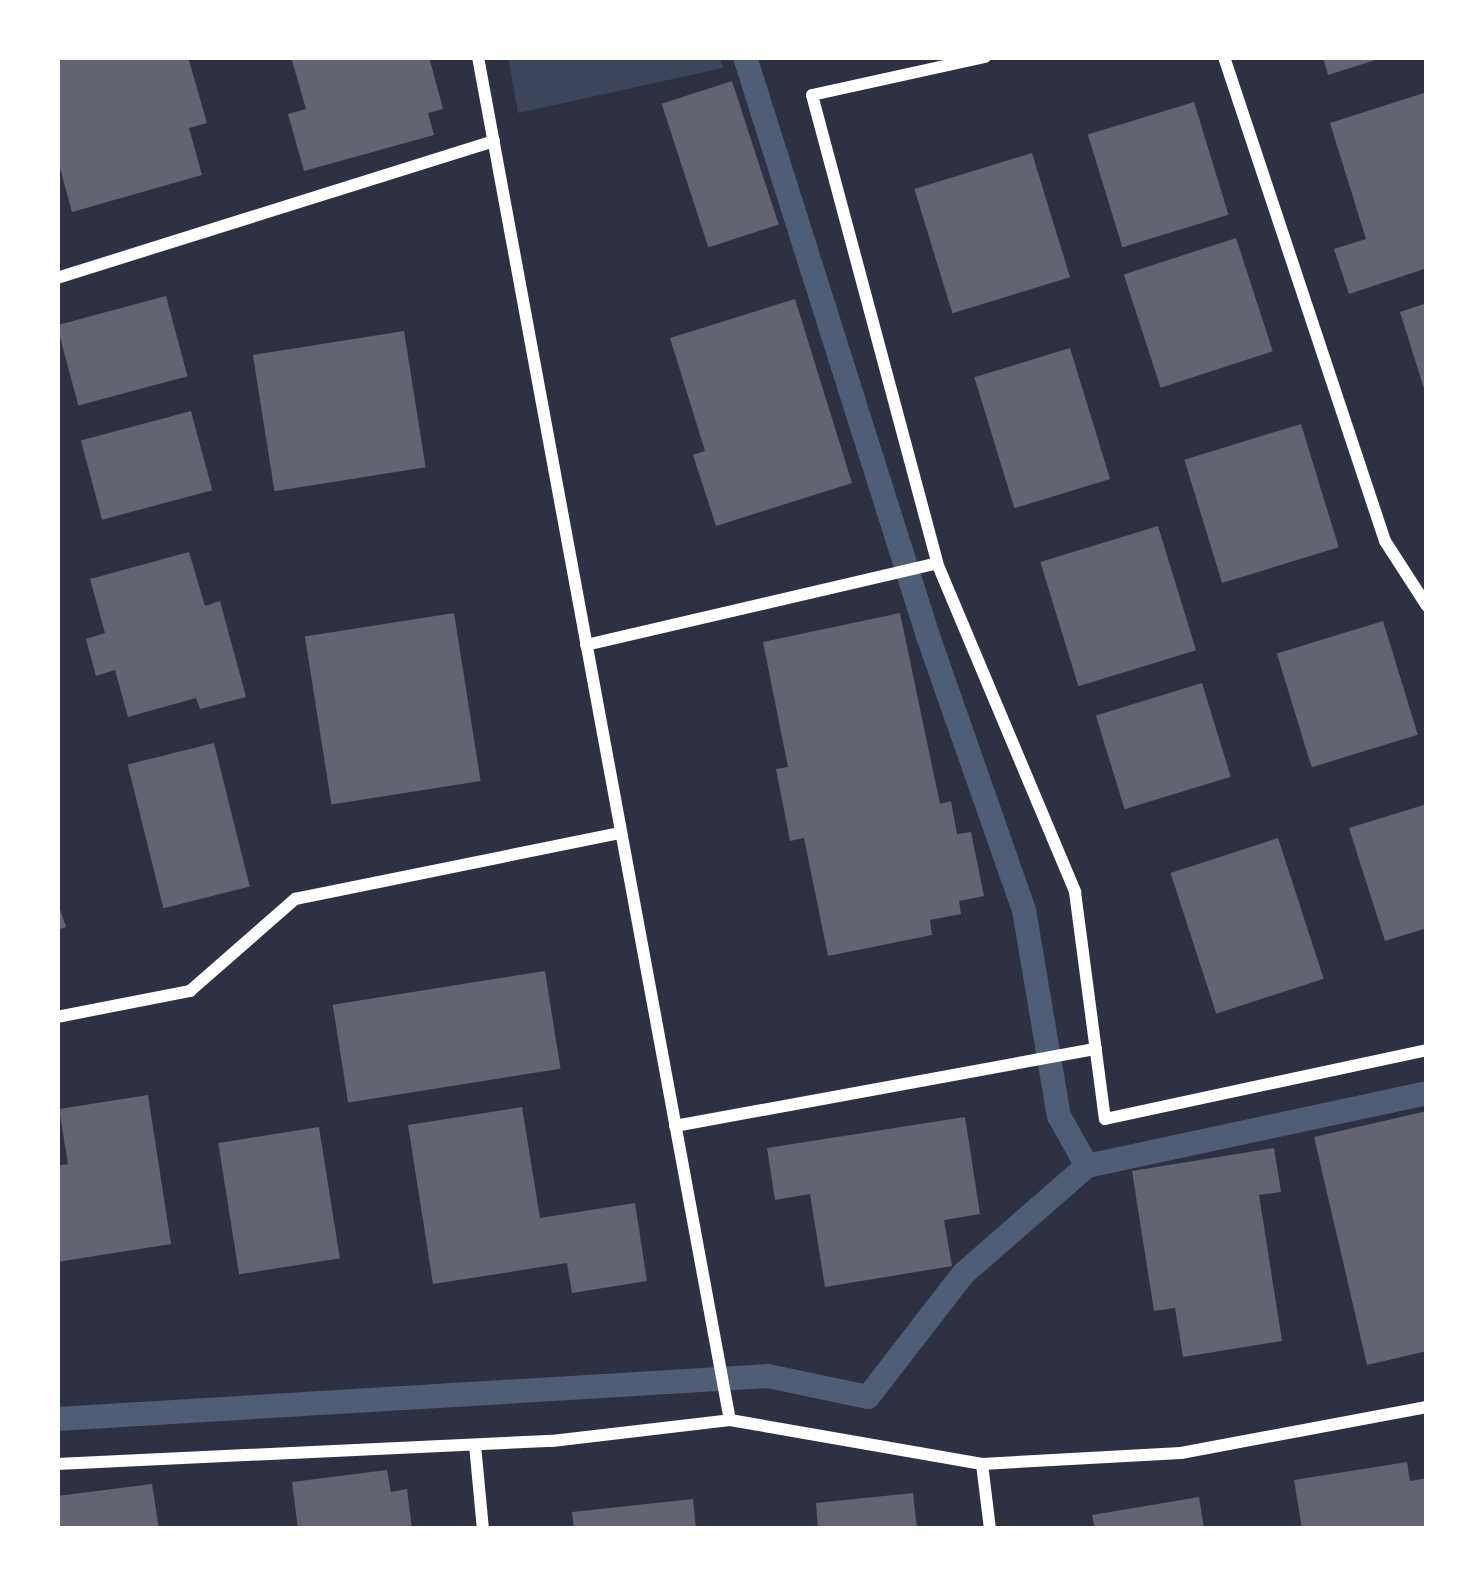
<!DOCTYPE html>
<style>
body{margin:0}
#map{position:relative;width:1484px;height:1586px;overflow:hidden;background:#2d3142;font-family:Manrope,sans-serif}
div>[style]{position:absolute}
[style*='--x']{left:calc(var(--x)*1px);top:calc(var(--y)*1px);width:calc(var(--w)*1px);rotate:calc(var(--a)*1deg)}
.green>*{inset:0;background:#3c4559}
.stream>*{height:24px;margin:-12px;padding:0 12px;transform-origin:12px;border-radius:12px;background:#4f5d75}
.building>*{inset:0;background:#626471;transform-origin:0 0}
.minor>*{height:12px;margin:-6px;padding:0 6px;transform-origin:6px;border-radius:6px;background:#fff}
span{translate:-50% -50%;white-space:nowrap;text-align:center;line-height:1.15;-webkit-text-stroke:10px #fff;paint-order:stroke}
.frame{position:absolute;inset:0;border:60px solid #fff;pointer-events:none}
</style>
<div id="map">
<div class="green">
<i style="clip-path:polygon(508px 57px,720px 57px,723px 68px,518px 113px)"></i>
</div>
<div class="stream">
<i style="--x:745;--y:57;--w:610;--a:72.46"></i>
<i style="--x:929;--y:639;--w:287;--a:70.7"></i>
<i style="--x:1024;--y:910;--w:209;--a:80.4"></i>
<i style="--x:1059;--y:1116;--w:57;--a:60.8"></i>
<i style="--x:57;--y:1419;--w:712;--a:-3.46"></i>
<i style="--x:768;--y:1376;--w:102;--a:11.9"></i>
<i style="--x:868;--y:1397;--w:155;--a:-52.3"></i>
<i style="--x:963;--y:1274;--w:164;--a:-41.1"></i>
<i style="--x:1087;--y:1166;--w:348;--a:-12.1"></i>
</div>
<div class="building">
<i style="clip-path:polygon(57px 57px,188px 57px,207px 123px,189px 128px,202px 175px,72px 212px,57px 157px)"></i>
<i style="clip-path:polygon(291px 57px,429px 57px,443px 109px,428px 113px,434px 135px,304px 171px,288px 114px,306px 109px)"></i>
<i style="clip-path:polygon(1323px 57px,1382px 57px,1382px 58px,1328px 75px)"></i>
<i style="left:732px;top:81px;width:151px;height:74px;rotate:72deg"></i>
<i style="clip-path:polygon(1427px 92px,1427px 268px,1349px 294px,1334px 249px,1366px 239px,1330px 123px)"></i>
<i style="left:1194px;top:102px;width:118px;height:111px;rotate:73deg"></i>
<i style="left:1032px;top:153px;width:130px;height:123px;rotate:73deg"></i>
<i style="left:1236px;top:238px;width:119px;height:118px;rotate:72deg"></i>
<i style="left:166px;top:296px;width:83px;height:113px;rotate:75deg"></i>
<i style="clip-path:polygon(795px 299px,852px 483px,716px 526px,693px 455px,705px 451px,670px 338px)"></i>
<i style="clip-path:polygon(1427px 303px,1427px 395px,1426px 395px,1400px 312px)"></i>
<i style="left:404px;top:331px;width:138px;height:153px;rotate:81deg"></i>
<i style="left:1070px;top:348px;width:137px;height:100px;rotate:73deg"></i>
<i style="left:191px;top:411px;width:82px;height:114px;rotate:75deg"></i>
<i style="left:1301px;top:424px;width:129px;height:122px;rotate:73deg"></i>
<i style="left:1158px;top:526px;width:130px;height:123px;rotate:73deg"></i>
<i style="clip-path:polygon(189px 552px,205px 606px,220px 601px,246px 697px,200px 709px,196px 698px,128px 717px,115px 670px,96px 676px,86px 639px,105px 633px,90px 579px)"></i>
<i style="left:454px;top:613px;width:170px;height:151px;rotate:81deg"></i>
<i style="clip-path:polygon(900px 613px,940px 804px,951px 801px,957px 834px,971px 832px,984px 896px,959px 901px,961px 914px,930px 920px,932px 935px,828px 956px,804px 838px,790px 841px,776px 769px,788px 767px,763px 642px)"></i>
<i style="left:1383px;top:621px;width:119px;height:111px;rotate:73deg"></i>
<i style="left:1202px;top:683px;width:98px;height:111px;rotate:73deg"></i>
<i style="left:214px;top:743px;width:148px;height:89px;rotate:76deg"></i>
<i style="clip-path:polygon(1427px 804px,1427px 928px,1385px 941px,1349px 828px)"></i>
<i style="left:1278px;top:838px;width:148px;height:113px;rotate:72deg"></i>
<i style="clip-path:polygon(57px 900px,66px 927px,57px 930px)"></i>
<i style="left:545px;top:971px;width:99px;height:215px;rotate:81deg"></i>
<i style="clip-path:polygon(148px 1095px,171px 1244px,57px 1262px,57px 1166px,68px 1164px,59px 1109px)"></i>
<i style="clip-path:polygon(522px 1107px,540px 1218px,635px 1203px,647px 1281px,572px 1293px,567px 1263px,433px 1284px,408px 1125px)"></i>
<i style="clip-path:polygon(1427px 1111px,1427px 1351px,1367px 1365px,1314px 1137px)"></i>
<i style="clip-path:polygon(965px 1117px,980px 1214px,944px 1220px,952px 1266px,825px 1287px,810px 1194px,775px 1200px,767px 1148px)"></i>
<i style="left:319px;top:1127px;width:133px;height:102px;rotate:81deg"></i>
<i style="clip-path:polygon(1274px 1148px,1281px 1192px,1259px 1195px,1282px 1341px,1183px 1357px,1175px 1308px,1154px 1311px,1132px 1171px)"></i>
<i style="clip-path:polygon(1407px 1462px,1410px 1481px,1427px 1478px,1427px 1529px,1302px 1529px,1294px 1480px)"></i>
<i style="clip-path:polygon(387px 1470px,391px 1492px,407px 1489px,412px 1529px,298px 1529px,292px 1482px)"></i>
<i style="clip-path:polygon(152px 1484px,159px 1529px,57px 1529px,57px 1496px)"></i>
<i style="clip-path:polygon(913px 1493px,917px 1529px,818px 1529px,816px 1503px)"></i>
<i style="clip-path:polygon(1199px 1497px,1204px 1529px,1095px 1529px,1092px 1515px)"></i>
<i style="clip-path:polygon(693px 1499px,696px 1529px,574px 1529px,572px 1512px)"></i>
</div>
<div class="minor">
<i style="--x:478;--y:57;--w:1386;--a:79.53"></i>
<i style="--x:730;--y:1420;--w:256;--a:9.9"></i>
<i style="--x:982;--y:1464;--w:65;--a:83"></i>
<i style="--x:985;--y:57;--w:177;--a:167.6"></i>
<i style="--x:812;--y:95;--w:484;--a:75"></i>
<i style="--x:937;--y:563;--w:357;--a:67.2"></i>
<i style="--x:1075;--y:892;--w:229;--a:82.5"></i>
<i style="--x:1105;--y:1119;--w:329;--a:-12.1"></i>
<i style="--x:1224;--y:57;--w:510;--a:71.6"></i>
<i style="--x:1385;--y:541;--w:77;--a:57.1"></i>
<i style="--x:57;--y:278;--w:458;--a:-17.4"></i>
<i style="--x:586;--y:645;--w:360;--a:-13.1"></i>
<i style="--x:57;--y:1017;--w:136;--a:-11.1"></i>
<i style="--x:190;--y:991;--w:140;--a:-41.2"></i>
<i style="--x:295;--y:899;--w:332;--a:-11.5"></i>
<i style="--x:675;--y:1126;--w:428;--a:-10.4"></i>
<i style="--x:475;--y:1445;--w:84;--a:84.6"></i>
<i style="--x:57;--y:1464;--w:496;--a:-2.7"></i>
<i style="--x:552;--y:1441;--w:179;--a:-6.7"></i>
<i style="--x:982;--y:1464;--w:199;--a:-3.2"></i>
<i style="--x:1181;--y:1453;--w:250;--a:-10.6"></i>
</div>
<div class="frame"></div>
</div>
